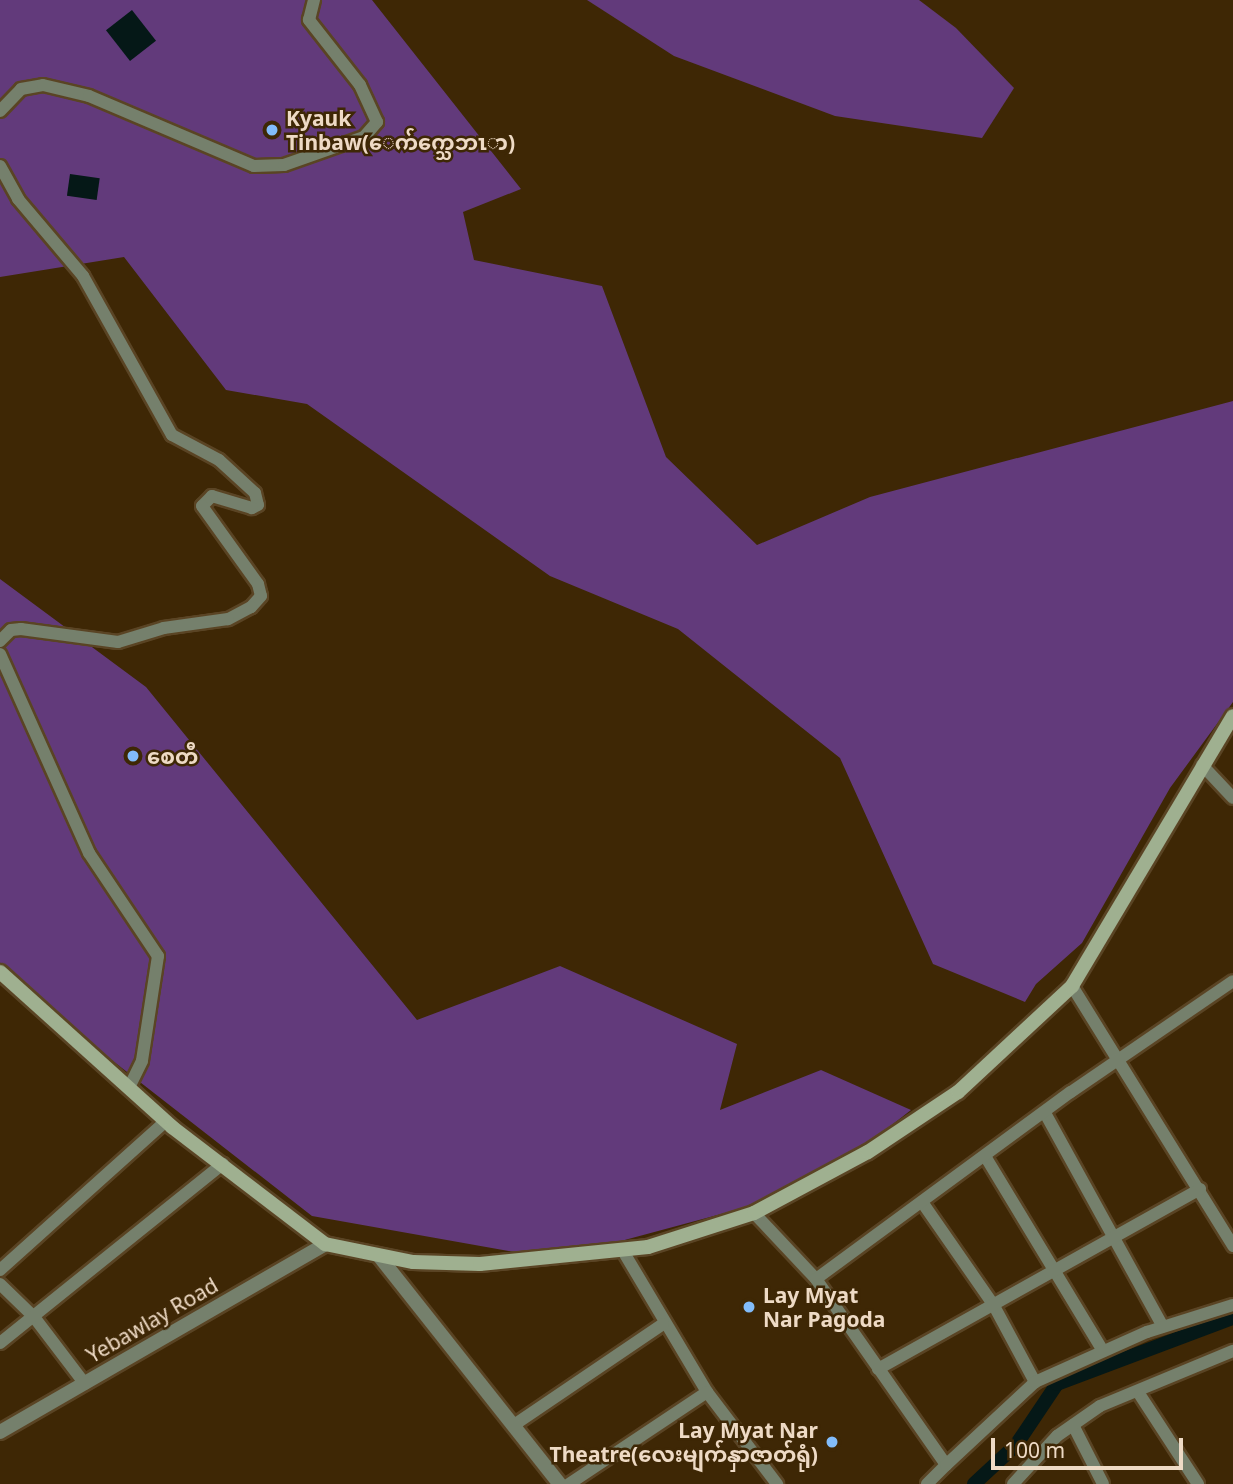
<!DOCTYPE html>
<meta charset="utf-8">
<style>
body{margin:0}
#map{position:relative;width:1233px;height:1484px;overflow:hidden;background:#3e2705;font-family:"Noto Sans","Noto Sans Myanmar",sans-serif}
div>[style]{position:absolute}
[style*='--x']{left:calc(var(--x)*1px);top:calc(var(--y)*1px);width:calc(var(--w)*1px);rotate:calc(var(--a)*1deg)}
.green>*{inset:0;background:#623a7b}
.water>*{inset:0;background:#051817;transform-origin:0 0}
.canal>*{height:14px;margin:-7px;padding:0 7px;transform-origin:7px;border-radius:7px;background:#051817}
.roads{filter:drop-shadow(2px 0 #5a4424) drop-shadow(-2px 0 #5a4424) drop-shadow(0 2px #5a4424) drop-shadow(0 -2px #5a4424)}
.minor>*{height:12px;margin:-6px;padding:0 6px;transform-origin:6px;border-radius:6px;background:#75806c}
.tertiary>*{height:14px;margin:-7px;padding:0 7px;transform-origin:7px;border-radius:7px;background:#75806c}
.secondary>*{height:14px;margin:-7px;padding:0 7px;transform-origin:7px;border-radius:7px;background:#9fb090}
.dots>*{width:19px;height:19px;translate:-50% -50%;box-sizing:border-box;border:4px solid #3e2705;border-radius:50%}
span{translate:-50% -50%;white-space:nowrap;text-align:center;line-height:1.15;-webkit-text-stroke:5px #3e2705;paint-order:stroke}
.poi-label{font-size:21px;color:#eedac5;font-weight:700}
.left{translate:0 -50%;text-align:left}
.right{translate:-100% -50%;text-align:right}
.street-label{font-size:21px;color:#eedac5}
.scale{position:absolute;left:991px;top:1438px;width:192px;height:32px;box-sizing:border-box;border:4px solid #eedac5;border-top:0;padding-left:9px;font-size:21px;line-height:24px;white-space:nowrap;color:#eedac5;-webkit-text-stroke:5px #3e2705;paint-order:stroke}
</style>
<div id="map">
<div class="green">
<i style="clip-path:polygon(0 0,372px 0,521px 189px,463px 212px,474px 260px,602px 286px,666px 457px,757px 545px,870px 497px,1233px 401px,1233px 702px,1170px 788px,1082px 943px,1036px 984px,1025px 1002px,933px 964px,840px 758px,678px 629px,550px 576px,307px 404px,226px 390px,124px 257px,0 277px)"></i>
<i style="clip-path:polygon(587px 0,919px 0,956px 28px,1014px 88px,982px 138px,835px 116px,674px 56px)"></i>
<i style="clip-path:polygon(0 579px,146px 687px,417px 1020px,560px 966px,737px 1044px,720px 1110px,821px 1070px,911px 1110px,807px 1191px,554px 1259px,312px 1216px,0 973px)"></i>
</div>
<div class="water">
<i style="left:132px;top:10px;width:39px;height:33px;rotate:52deg"></i>
<i style="left:70px;top:174px;width:30px;height:22px;rotate:8deg"></i>
</div>
<div class="canal">
<i style="--x:974;--y:1484;--w:57;--a:-42.9"></i>
<i style="--x:1016;--y:1445;--w:73;--a:-56.1"></i>
<i style="--x:1057;--y:1384;--w:188;--a:-20.6"></i>
</div>
<div class="roads">
<div class="minor">
<i style="--x:0;--y:111;--w:30;--a:-46"></i>
<i style="--x:21;--y:89;--w:22;--a:-10"></i>
<i style="--x:43;--y:85;--w:47;--a:13.4"></i>
<i style="--x:89;--y:96;--w:179;--a:23"></i>
<i style="--x:254;--y:166;--w:30;--a:-2"></i>
<i style="--x:284;--y:165;--w:85;--a:-19.3"></i>
<i style="--x:364;--y:137;--w:20;--a:-49"></i>
<i style="--x:377;--y:122;--w:41;--a:-114.7"></i>
<i style="--x:360;--y:85;--w:83;--a:-128.1"></i>
<i style="--x:309;--y:20;--w:21;--a:-76"></i>
<i style="--x:0;--y:166;--w:38;--a:61"></i>
<i style="--x:18;--y:199;--w:101;--a:49.8"></i>
<i style="--x:83;--y:276;--w:182;--a:60.8"></i>
<i style="--x:172;--y:435;--w:53;--a:28"></i>
<i style="--x:219;--y:460;--w:49;--a:42.5"></i>
<i style="--x:255;--y:493;--w:12;--a:76"></i>
<i style="--x:258;--y:505;--w:7;--a:153"></i>
<i style="--x:252;--y:508;--w:42;--a:-163.3"></i>
<i style="--x:212;--y:496;--w:14;--a:135"></i>
<i style="--x:202;--y:506;--w:96;--a:54.3"></i>
<i style="--x:258;--y:584;--w:12;--a:76"></i>
<i style="--x:261;--y:596;--w:15;--a:132"></i>
<i style="--x:251;--y:607;--w:26;--a:152"></i>
<i style="--x:228;--y:619;--w:65;--a:172"></i>
<i style="--x:164;--y:628;--w:48;--a:163.1"></i>
<i style="--x:118;--y:642;--w:98;--a:-172.4"></i>
<i style="--x:21;--y:629;--w:10;--a:174"></i>
<i style="--x:11;--y:630;--w:16;--a:135"></i>
<i style="--x:0;--y:654;--w:218;--a:65.9"></i>
<i style="--x:89;--y:853;--w:124;--a:56.2"></i>
<i style="--x:158;--y:956;--w:106;--a:98.7"></i>
<i style="--x:142;--y:1061;--w:30;--a:116"></i>
<i style="--x:1202;--y:765;--w:45;--a:46.8"></i>
<i style="--x:1072;--y:986;--w:306;--a:58.2"></i>
<i style="--x:1045;--y:1113;--w:244;--a:61.1"></i>
<i style="--x:985;--y:1156;--w:228;--a:58.8"></i>
<i style="--x:922;--y:1202;--w:124;--a:55.2"></i>
<i style="--x:993;--y:1304;--w:89;--a:61.7"></i>
<i style="--x:754;--y:1213;--w:91;--a:46.8"></i>
<i style="--x:816;--y:1279;--w:227;--a:55"></i>
<i style="--x:946;--y:1465;--w:27;--a:135"></i>
<i style="--x:623;--y:1251;--w:164;--a:59.2"></i>
<i style="--x:707;--y:1392;--w:116;--a:52.7"></i>
<i style="--x:0;--y:1270;--w:223;--a:-41.9"></i>
<i style="--x:816;--y:1279;--w:316;--a:-36.3"></i>
<i style="--x:1071;--y:1092;--w:196;--a:-34.4"></i>
<i style="--x:0;--y:1284;--w:47;--a:44.1"></i>
<i style="--x:34;--y:1317;--w:84;--a:52.7"></i>
<i style="--x:0;--y:1343;--w:286;--a:-38.8"></i>
<i style="--x:878;--y:1369;--w:369;--a:-29.2"></i>
<i style="--x:1138;--y:1392;--w:110;--a:56.9"></i>
<i style="--x:514;--y:1425;--w:180;--a:-34.1"></i>
<i style="--x:1073;--y:1425;--w:66;--a:63"></i>
<i style="--x:946;--y:1465;--w:122;--a:-43"></i>
<i style="--x:1035;--y:1382;--w:123;--a:-24.1"></i>
<i style="--x:1147;--y:1332;--w:90;--a:-17.4"></i>
<i style="--x:569;--y:1484;--w:166;--a:-33.7"></i>
<i style="--x:1013;--y:1484;--w:65;--a:-47.5"></i>
<i style="--x:1057;--y:1436;--w:52;--a:-34.9"></i>
<i style="--x:1100;--y:1406;--w:144;--a:-22.5"></i>
</div>
<div class="tertiary">
<i style="--x:379;--y:1256;--w:291;--a:51.6"></i>
<i style="--x:0;--y:1432;--w:375;--a:-30"></i>
</div>
<div class="secondary">
<i style="--x:0;--y:972;--w:232;--a:42"></i>
<i style="--x:172;--y:1127;--w:193;--a:37.4"></i>
<i style="--x:325;--y:1244;--w:90;--a:11.6"></i>
<i style="--x:413;--y:1262;--w:67;--a:1.7"></i>
<i style="--x:480;--y:1264;--w:169;--a:-5.8"></i>
<i style="--x:648;--y:1247;--w:111;--a:-17.8"></i>
<i style="--x:754;--y:1213;--w:129;--a:-28.2"></i>
<i style="--x:868;--y:1152;--w:108;--a:-33.7"></i>
<i style="--x:958;--y:1092;--w:156;--a:-42.9"></i>
<i style="--x:1072;--y:986;--w:314;--a:-59.2"></i>
</div>
</div>
<div class="dots">
<i style="left:272px;top:130px;background:#82bcfa"></i>
<i style="left:133px;top:756px;background:#82bcfa"></i>
<i style="left:749px;top:1307px;background:#82bcfa"></i>
<i style="left:832px;top:1442px;background:#82bcfa"></i>
</div>
<div class="poi-label">
<span class="left" style="left:286px;top:130px">Kyauk<br>Tinbaw(ေက်က္သေဘၤာ)</span>
<span class="left" style="left:147px;top:756px">စေတီ</span>
<span class="left" style="left:763px;top:1307px">Lay Myat<br>Nar Pagoda</span>
<span class="right" style="left:818px;top:1442px">Lay Myat Nar<br>Theatre(လေးမျက်နှာဇာတ်ရုံ)</span>
</div>
<div class="street-label">
<span style="left:152px;top:1320px;rotate:-30deg">Yebawlay Road</span>
</div>
<div class="scale">100 m</div>
</div>
